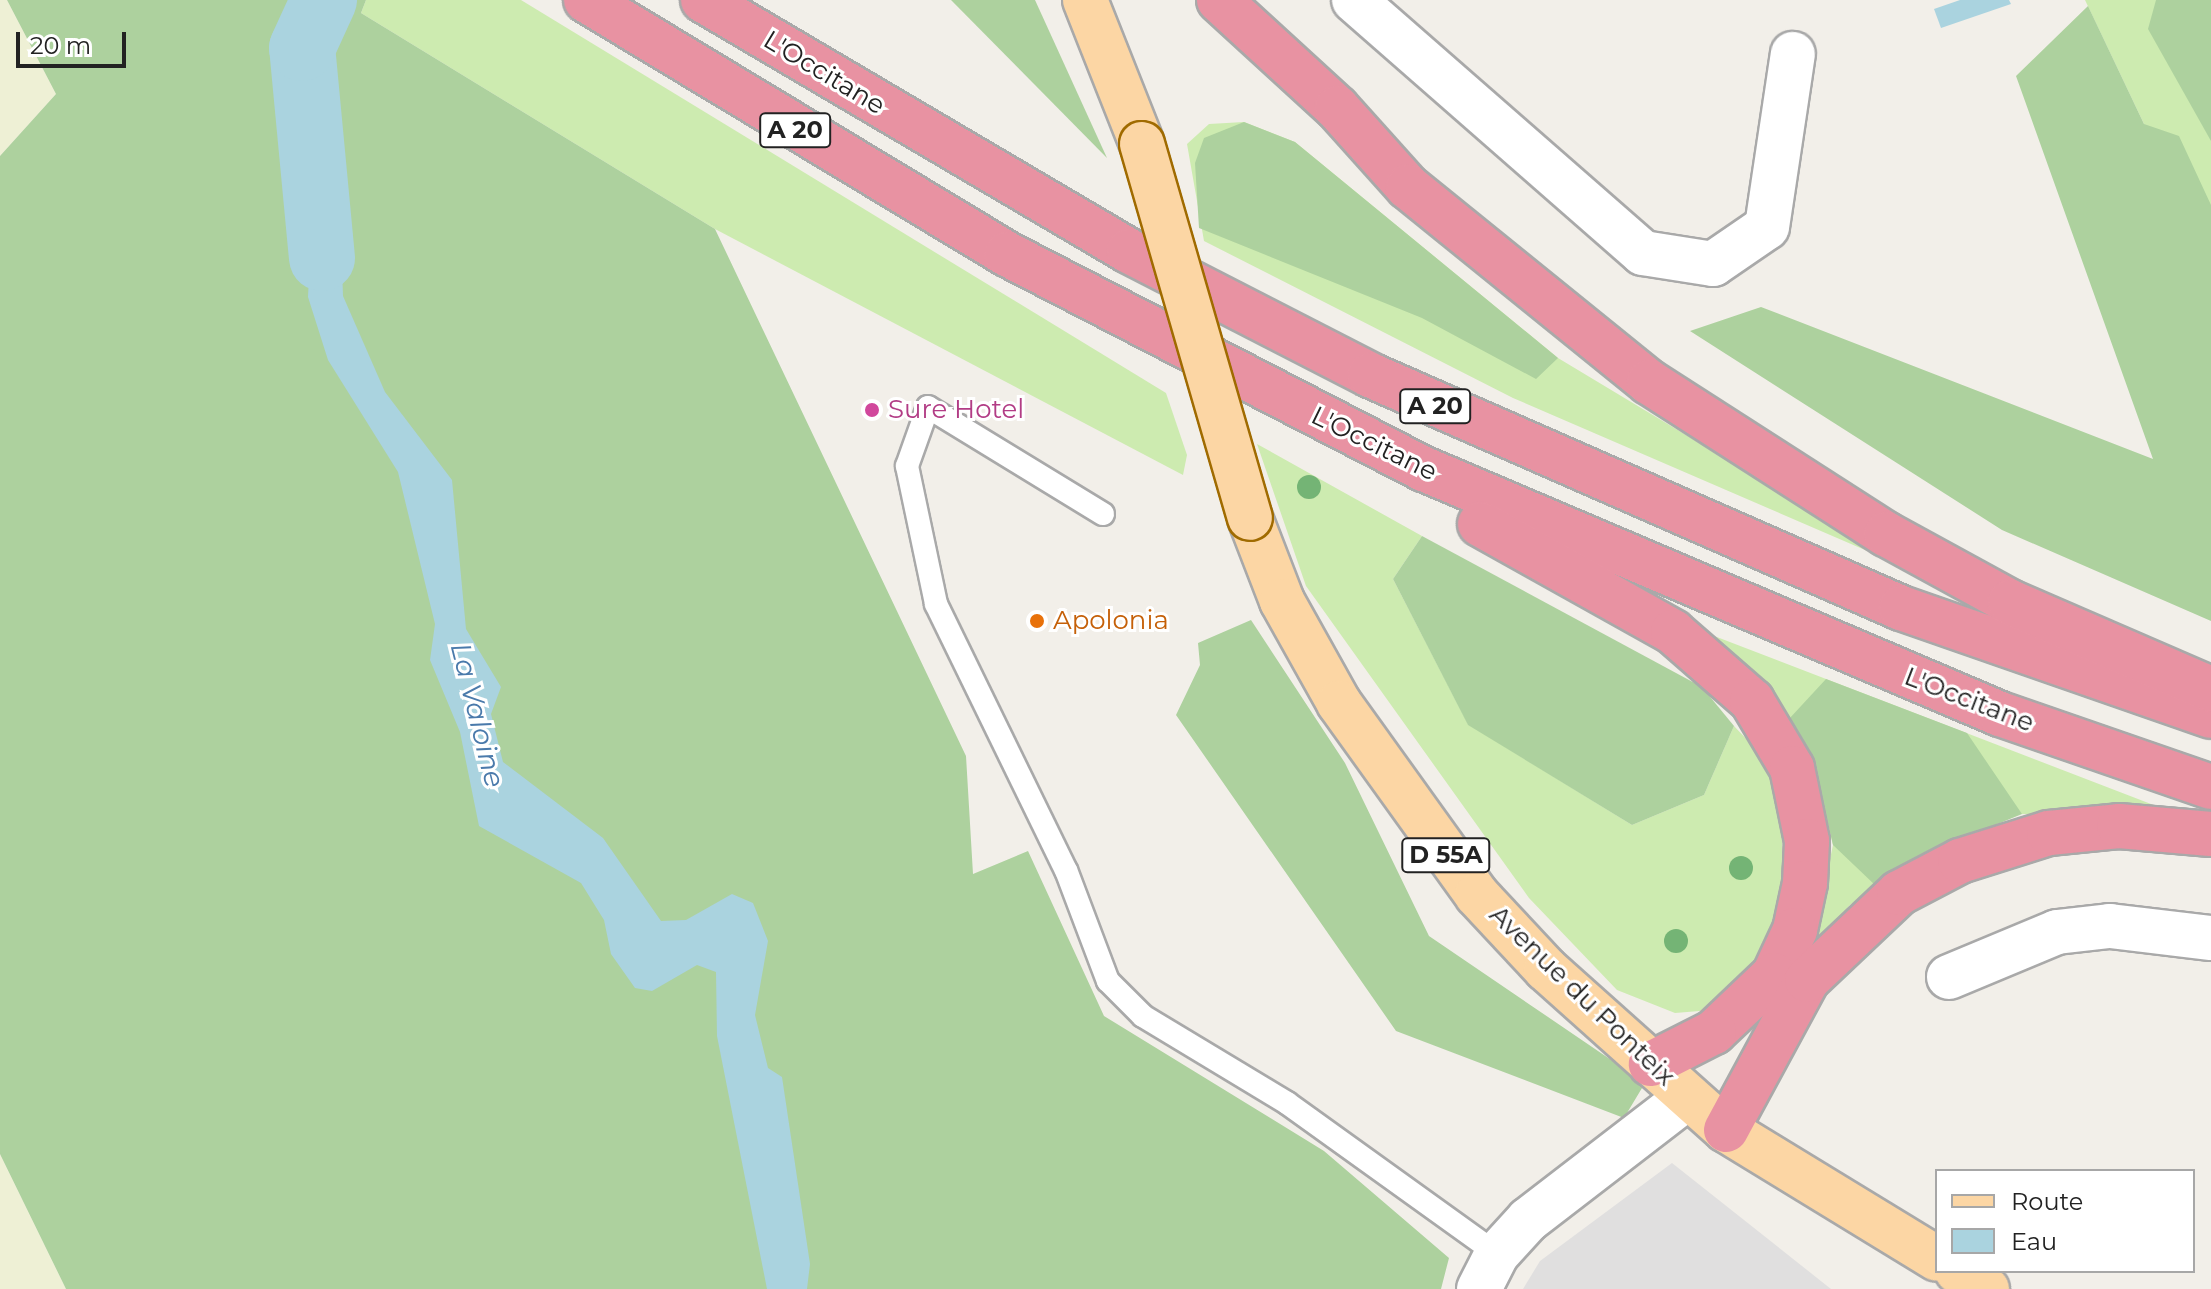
<!DOCTYPE html>
<style>
body{margin:0}
#map{position:relative;width:2211px;height:1289px;overflow:hidden;background:#f2efe9;font-family:Montserrat,sans-serif}
div>[style]{position:absolute}
[style*='--x']{left:calc(var(--x)*1px);top:calc(var(--y)*1px);width:calc(var(--w)*1px);rotate:calc(var(--a)*1deg)}
.residential>*{inset:0;background:#e0dfdf}
.farmland>*{inset:0;background:#eef0d5}
.grass>*{inset:0;background:#cdebb0}
.forest>*{inset:0;background:#add19e}
.water>*{inset:0;background:#aad3df}
.river>*{height:66px;margin:-33px;padding:0 33px;transform-origin:33px;border-radius:33px;background:#aad3df}
.roads{filter:drop-shadow(2px 0 #a9a9a9) drop-shadow(-2px 0 #a9a9a9) drop-shadow(0 2px #a9a9a9) drop-shadow(0 -2px #a9a9a9)}
.service>*{height:22px;margin:-11px;padding:0 11px;transform-origin:11px;border-radius:11px;background:#fff}
.minor>*{height:44px;margin:-22px;padding:0 22px;transform-origin:22px;border-radius:22px;background:#fff}
.tertiary>*{height:44px;margin:-22px;padding:0 22px;transform-origin:22px;border-radius:22px;background:#fff}
.primary>*{height:44px;margin:-22px;padding:0 22px;transform-origin:22px;border-radius:22px;background:#fcd6a4}
.motorway>*{height:44px;margin:-22px;padding:0 22px;transform-origin:22px;border-radius:22px;background:#e892a2}
.bridges{filter:drop-shadow(2px 0 #a06b00) drop-shadow(-2px 0 #a06b00) drop-shadow(0 2px #a06b00) drop-shadow(0 -2px #a06b00)}
.primary-bridge>*{height:44px;margin:-22px;padding:0 22px;transform-origin:22px;border-radius:22px;background:#fcd6a4}
.trees>*{width:24px;height:24px;margin:-12px;border-radius:50%;background:#74b475}
.dots>*{width:22px;height:22px;translate:-50% -50%;box-sizing:border-box;border:4px solid #fff;border-radius:50%}
span{translate:-50% -50%;white-space:nowrap;text-align:center;line-height:1.15;-webkit-text-stroke:6px #fff;paint-order:stroke}
.shield-label span{padding:2px 6px;background:#fff;border:2px solid;border-radius:6px;-webkit-text-stroke-width:0}
.shield-label{font-size:24px;color:#222;font-weight:700}
.street-label{font-size:26px;color:#222}
.hotel-label{font-size:26px;color:#b23c85}
.left{translate:0 -50%;text-align:left}
.food-label{font-size:26px;color:#c56008}
.water-label{font-size:28px;color:#4a7aab;font-style:italic}
.legend{position:absolute;left:1935px;top:1169px;width:260px;height:104px;box-sizing:border-box;background:#fff;border:2px solid #a7a7a7;margin:0;padding:10px 14px;list-style:none;font-size:24px;color:#222}
.legend li{display:flex;align-items:center;gap:16px;height:40px}
.legend b{width:40px;border:2px solid #a7a7a7}
.scale{position:absolute;left:16px;top:32px;width:110px;height:36px;box-sizing:border-box;border:4px solid #222;border-top:0;padding-left:10px;font-size:24px;line-height:28px;white-space:nowrap;color:#222;-webkit-text-stroke:6px #fff;paint-order:stroke}
</style>
<div id="map">
<div class="residential">
<i style="clip-path:polygon(1672px 1163px,1831px 1289px,1523px 1289px,1540px 1261px)"></i>
</div>
<div class="farmland">
<i style="clip-path:polygon(0 0,7px 0,56px 94px,0 156px)"></i>
<i style="clip-path:polygon(0 1154px,66px 1289px,0 1289px)"></i>
</div>
<div class="grass">
<i style="clip-path:polygon(366px 0,521px 0,1166px 393px,1187px 455px,1183px 475px,715px 229px,361px 13px)"></i>
<i style="clip-path:polygon(2085px 0,2211px 0,2211px 264px,2144px 124px)"></i>
<i style="clip-path:polygon(1244px 122px,1295px 142px,1558px 358px,1909px 569px,1513px 398px,1204px 241px,1187px 144px,1209px 124px)"></i>
<i style="clip-path:polygon(1257px 444px,1422px 536px,1393px 579px,1468px 724px,1632px 825px,1704px 795px,1734px 726px,1753px 746px,1783px 789px,1782px 919px,1763px 968px,1724px 1009px,1675px 1013px,1617px 990px,1529px 898px,1306px 586px)"></i>
<i style="clip-path:polygon(1709px 634px,2177px 814px,2021px 814px,1916px 857px,1850px 905px,1810px 952px,1833px 845px,1813px 760px,1776px 698px)"></i>
</div>
<div class="forest">
<i style="clip-path:polygon(7px 0,366px 0,361px 13px,715px 229px,966px 756px,973px 874px,1028px 851px,1104px 1016px,1324px 1151px,1449px 1258px,1441px 1289px,66px 1289px,0 1154px,0 156px,56px 94px)"></i>
<i style="clip-path:polygon(951px 0,1035px 0,1107px 158px)"></i>
<i style="clip-path:polygon(2156px 0,2211px 0,2211px 141px,2148px 29px)"></i>
<i style="clip-path:polygon(2088px 6px,2144px 124px,2179px 136px,2211px 205px,2211px 621px,2002px 530px,1690px 331px,1761px 307px,2153px 459px,2016px 76px)"></i>
<i style="clip-path:polygon(1244px 122px,1295px 142px,1558px 358px,1536px 379px,1422px 318px,1199px 228px,1195px 163px,1204px 138px)"></i>
<i style="clip-path:polygon(1422px 536px,1702px 687px,1734px 726px,1704px 795px,1632px 825px,1468px 725px,1393px 579px)"></i>
<i style="clip-path:polygon(1251px 620px,1345px 763px,1429px 936px,1645px 1083px,1624px 1118px,1396px 1031px,1176px 715px,1200px 665px,1198px 643px)"></i>
<i style="clip-path:polygon(1826px 679px,1967px 733px,2022px 814px,1916px 857px,1876px 886px,1833px 845px,1813px 760px,1789px 719px)"></i>
</div>
<div class="water">
<i style="clip-path:polygon(312px 0,340px 0,316px 53px,338px 152px,343px 296px,385px 392px,452px 480px,466px 629px,501px 687px,491px 714px,503px 762px,603px 838px,661px 921px,686px 920px,732px 894px,753px 903px,768px 941px,755px 1015px,768px 1068px,782px 1077px,810px 1264px,807px 1289px,767px 1289px,717px 1036px,716px 972px,697px 965px,652px 991px,635px 988px,611px 954px,604px 920px,581px 883px,479px 826px,460px 732px,430px 660px,435px 624px,398px 472px,328px 360px,308px 297px,314px 166px,286px 57px)"></i>
<i style="clip-path:polygon(1960px 0,2009px 0,2011px 4px,1941px 28px,1934px 9px)"></i>
</div>
<div class="river">
<i style="--x:322;--y:258;--w:211;--a:-95.4"></i>
<i style="--x:302;--y:48;--w:53;--a:-65.4"></i>
</div>
<div class="roads">
<div class="service">
<i style="--x:1103;--y:514;--w:205;--a:-148.6"></i>
<i style="--x:928;--y:407;--w:63;--a:109.6"></i>
<i style="--x:907;--y:466;--w:141;--a:78.1"></i>
<i style="--x:936;--y:604;--w:296;--a:64"></i>
<i style="--x:1066;--y:870;--w:119;--a:69.3"></i>
<i style="--x:1108;--y:981;--w:49;--a:45"></i>
<i style="--x:1143;--y:1016;--w:168;--a:31.1"></i>
<i style="--x:1287;--y:1103;--w:259;--a:35.7"></i>
</div>
<div class="minor">
<i style="--x:1354;--y:0;--w:384;--a:41.2"></i>
<i style="--x:1643;--y:253;--w:71;--a:8.9"></i>
<i style="--x:1713;--y:264;--w:65;--a:-34.4"></i>
<i style="--x:1767;--y:227;--w:175;--a:-81.5"></i>
<i style="--x:1949;--y:977;--w:117;--a:-22.6"></i>
<i style="--x:2057;--y:932;--w:53;--a:-6.5"></i>
<i style="--x:2110;--y:926;--w:102;--a:6.8"></i>
</div>
<div class="tertiary">
<i style="--x:1479;--y:1289;--w:39;--a:-63"></i>
<i style="--x:1497;--y:1254;--w:46;--a:-47.6"></i>
<i style="--x:1528;--y:1220;--w:202;--a:-37.6"></i>
</div>
<div class="primary">
<i style="--x:1085;--y:0;--w:155;--a:68.4"></i>
<i style="--x:1250;--y:518;--w:89;--a:68.9"></i>
<i style="--x:1282;--y:601;--w:117;--a:60.8"></i>
<i style="--x:1339;--y:703;--w:236;--a:54.3"></i>
<i style="--x:1477;--y:895;--w:101;--a:47"></i>
<i style="--x:1546;--y:969;--w:241;--a:41.8"></i>
<i style="--x:1726;--y:1130;--w:247;--a:31.4"></i>
<i style="--x:1957;--y:1271;--w:35;--a:31"></i>
</div>
<div class="motorway">
<i style="--x:586;--y:0;--w:492;--a:31.1"></i>
<i style="--x:1007;--y:254;--w:469;--a:27.3"></i>
<i style="--x:1424;--y:469;--w:626;--a:23.04"></i>
<i style="--x:2000;--y:714;--w:223;--a:19.1"></i>
<i style="--x:703;--y:0;--w:494;--a:30.5"></i>
<i style="--x:1129;--y:251;--w:271;--a:27.2"></i>
<i style="--x:1370;--y:375;--w:580;--a:23.69"></i>
<i style="--x:1901;--y:608;--w:328;--a:19.2"></i>
<i style="--x:1219;--y:0;--w:160;--a:42.5"></i>
<i style="--x:1337;--y:108;--w:106;--a:48.1"></i>
<i style="--x:1408;--y:187;--w:310;--a:39"></i>
<i style="--x:1649;--y:382;--w:282;--a:32.7"></i>
<i style="--x:1886;--y:534;--w:141;--a:28.7"></i>
<i style="--x:2010;--y:602;--w:219;--a:23.4"></i>
<i style="--x:1480;--y:524;--w:221;--a:29.2"></i>
<i style="--x:1673;--y:632;--w:105;--a:41.1"></i>
<i style="--x:1752;--y:701;--w:78;--a:59.2"></i>
<i style="--x:1792;--y:768;--w:75;--a:78.4"></i>
<i style="--x:1807;--y:841;--w:42;--a:92.7"></i>
<i style="--x:1805;--y:883;--w:48;--a:102"></i>
<i style="--x:1795;--y:930;--w:50;--a:115"></i>
<i style="--x:1774;--y:975;--w:83;--a:136.5"></i>
<i style="--x:1714;--y:1032;--w:71;--a:153.1"></i>
<i style="--x:1726;--y:1130;--w:170;--a:-61.6"></i>
<i style="--x:1807;--y:980;--w:127;--a:-43.4"></i>
<i style="--x:1899;--y:893;--w:69;--a:-27.7"></i>
<i style="--x:1960;--y:861;--w:93;--a:-17.5"></i>
<i style="--x:2049;--y:833;--w:70;--a:-5.7"></i>
<i style="--x:2119;--y:826;--w:92;--a:5"></i>
</div>
</div>
<div class="bridges">
<div class="primary-bridge">
<i style="--x:1142;--y:144;--w:389;--a:73.9"></i>
</div>
</div>
<div class="trees">
<i style="left:1309px;top:487px"></i>
<i style="left:1741px;top:868px"></i>
<i style="left:1676px;top:941px"></i>
</div>
<div class="dots">
<i style="left:872px;top:410px;background:#d1479c"></i>
<i style="left:1037px;top:621px;background:#e8710a"></i>
</div>
<div class="shield-label">
<span style="left:795px;top:130px">A 20</span>
<span style="left:1435px;top:406px">A 20</span>
<span style="left:1446px;top:855px">D 55A</span>
</div>
<div class="street-label">
<span style="left:824px;top:73px;rotate:31deg">L'Occitane</span>
<span style="left:1374px;top:444px;rotate:26deg">L'Occitane</span>
<span style="left:1969px;top:700px;rotate:21deg">L'Occitane</span>
<span style="left:1582px;top:996px;rotate:44deg">Avenue du Ponteix</span>
</div>
<div class="hotel-label">
<span class="left" style="left:888px;top:410px">Sure Hotel</span>
</div>
<div class="food-label">
<span class="left" style="left:1053px;top:621px">Apolonia</span>
</div>
<div class="water-label">
<span style="left:478px;top:715px;rotate:76deg">La Valoine</span>
</div>
<ul class="legend">
<li><b style="height:10px;background:#fcd6a4"></b>Route</li>
<li><b style="height:22px;background:#aad3df"></b>Eau</li>
</ul>
<div class="scale">20 m</div>
</div>
